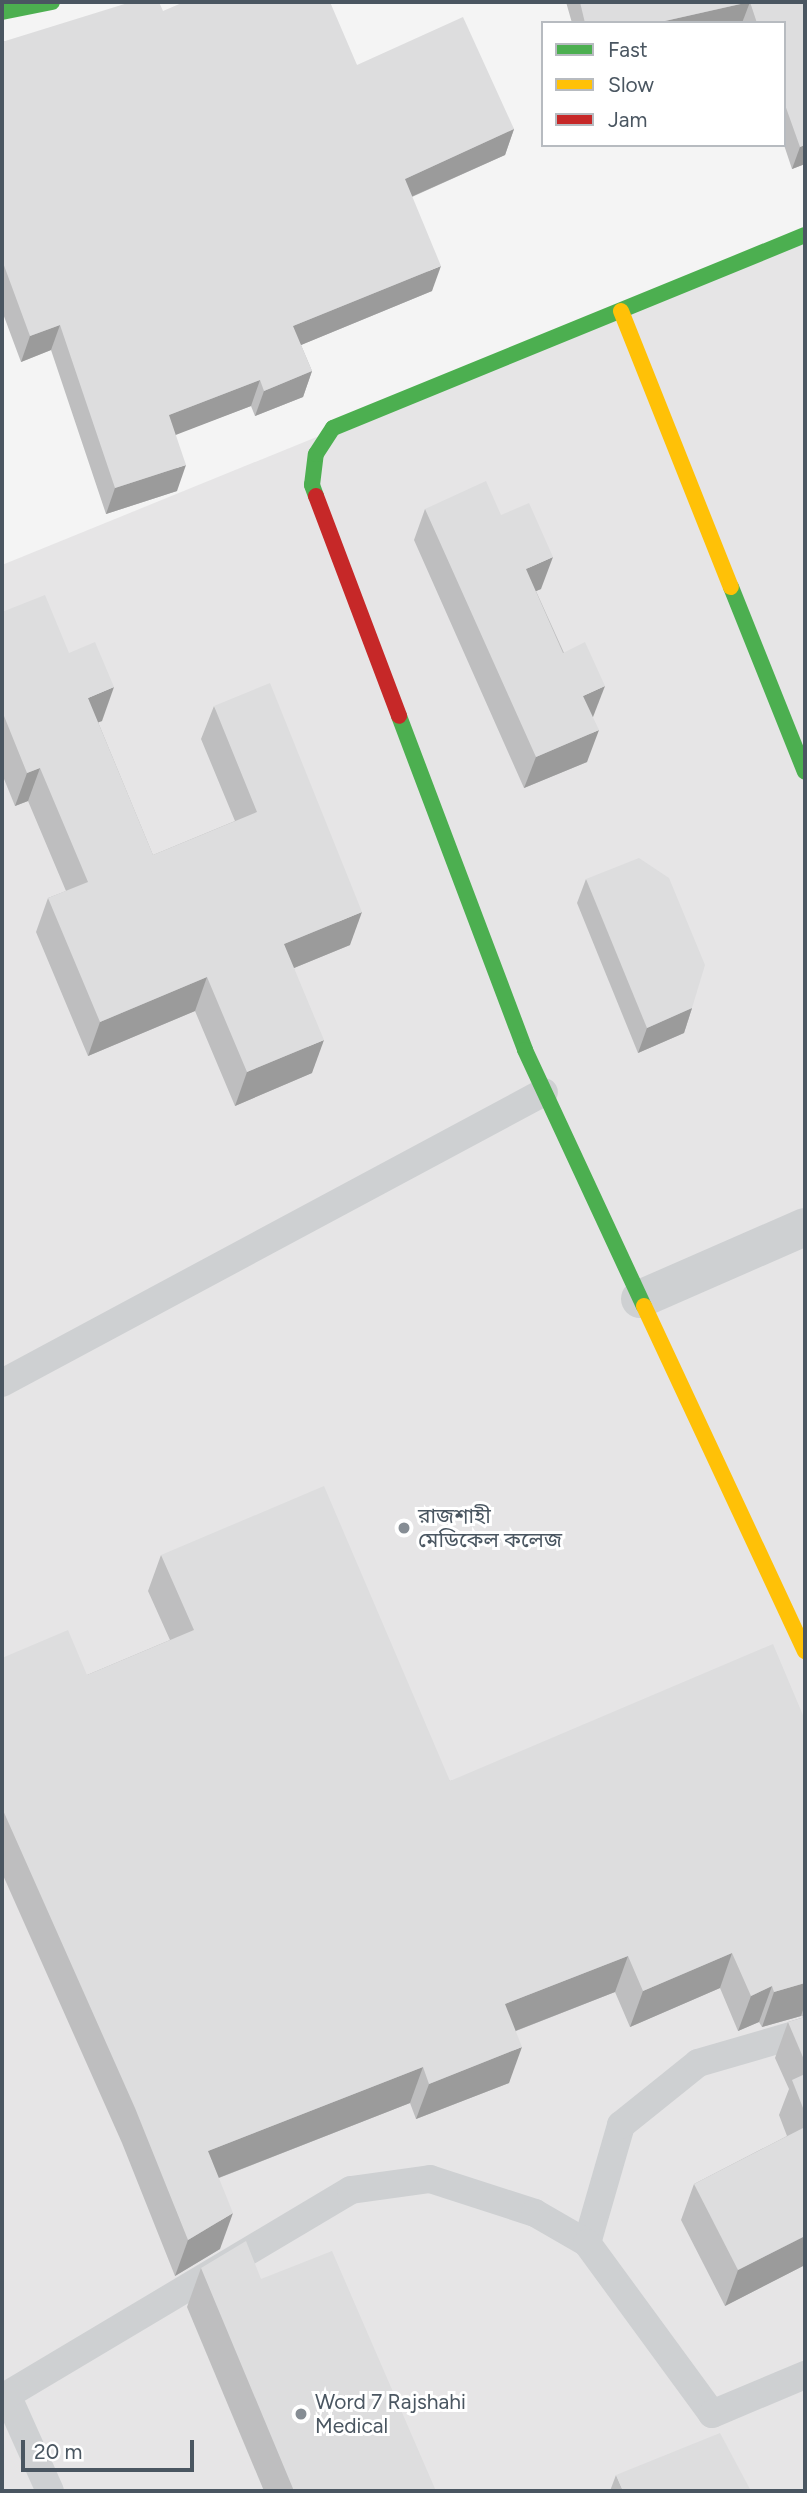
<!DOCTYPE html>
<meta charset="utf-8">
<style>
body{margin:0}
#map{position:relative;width:807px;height:2493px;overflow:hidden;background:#f4f4f4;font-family:Figtree,"Noto Sans Bengali",sans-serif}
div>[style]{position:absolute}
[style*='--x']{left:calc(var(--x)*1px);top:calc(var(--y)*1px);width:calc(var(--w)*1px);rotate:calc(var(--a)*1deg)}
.education>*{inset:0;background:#e6e5e6}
.lane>*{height:28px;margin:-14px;padding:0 14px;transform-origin:14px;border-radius:14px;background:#ced0d2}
.street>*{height:38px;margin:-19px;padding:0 19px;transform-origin:19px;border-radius:19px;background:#ced0d2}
.fast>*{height:16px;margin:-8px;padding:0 8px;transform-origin:8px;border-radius:8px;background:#4caf50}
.slow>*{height:16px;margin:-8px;padding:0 8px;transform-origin:8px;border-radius:8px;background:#ffc107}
.jam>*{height:16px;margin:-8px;padding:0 8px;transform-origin:8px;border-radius:8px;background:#c62828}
.wall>*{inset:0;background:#bebebf}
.shaded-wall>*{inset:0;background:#9b9b9b}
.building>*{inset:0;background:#ddddde}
.dots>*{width:19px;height:19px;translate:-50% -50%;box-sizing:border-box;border:4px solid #fff;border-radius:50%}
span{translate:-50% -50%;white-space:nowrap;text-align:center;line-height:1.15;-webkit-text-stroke:6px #fff;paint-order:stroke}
.poi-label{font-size:21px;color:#4a5661}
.left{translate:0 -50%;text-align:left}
.frame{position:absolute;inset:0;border:4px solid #4a5661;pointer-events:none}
.legend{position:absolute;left:541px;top:21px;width:245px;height:126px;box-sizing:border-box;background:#fff;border:2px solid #b7bbc0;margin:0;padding:9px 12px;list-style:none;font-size:21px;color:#4a5661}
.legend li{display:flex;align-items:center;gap:14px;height:35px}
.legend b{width:35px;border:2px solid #b7bbc0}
.scale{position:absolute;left:21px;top:2440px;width:173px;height:32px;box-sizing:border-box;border:4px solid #4a5661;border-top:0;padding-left:9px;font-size:21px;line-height:24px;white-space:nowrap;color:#4a5661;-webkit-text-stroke:5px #fff;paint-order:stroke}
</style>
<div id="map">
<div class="education">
<i style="clip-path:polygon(805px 238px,805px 2491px,2px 2491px,2px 565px)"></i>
</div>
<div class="lane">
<i style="--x:2;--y:1383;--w:615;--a:-28.23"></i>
<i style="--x:587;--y:2243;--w:123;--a:-73.9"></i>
<i style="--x:621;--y:2125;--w:99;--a:-38.8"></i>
<i style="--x:698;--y:2063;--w:111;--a:-16.2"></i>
<i style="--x:7;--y:2395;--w:105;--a:65.9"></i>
<i style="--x:2;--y:2398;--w:406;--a:-30.8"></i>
<i style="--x:351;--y:2190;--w:80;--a:-7.9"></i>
<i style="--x:430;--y:2179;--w:110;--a:17.9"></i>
<i style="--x:535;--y:2213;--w:60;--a:30"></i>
<i style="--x:587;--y:2243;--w:212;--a:53.8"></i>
<i style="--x:712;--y:2414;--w:101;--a:-22.8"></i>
</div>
<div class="street">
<i style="--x:640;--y:1299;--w:180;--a:-23.6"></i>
</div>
<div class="fast">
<i style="--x:2;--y:12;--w:51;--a:-11.3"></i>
<i style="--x:316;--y:496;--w:12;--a:-110"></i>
<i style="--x:312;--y:485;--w:31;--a:-83"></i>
<i style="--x:316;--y:454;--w:31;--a:-57"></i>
<i style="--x:333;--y:428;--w:510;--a:-22.24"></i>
<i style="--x:731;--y:587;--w:199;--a:68.2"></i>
<i style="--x:399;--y:716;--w:357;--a:69.3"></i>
<i style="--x:525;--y:1050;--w:282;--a:65.1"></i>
</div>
<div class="slow">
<i style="--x:621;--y:311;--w:297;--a:68.3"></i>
<i style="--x:644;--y:1306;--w:381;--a:65"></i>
</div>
<div class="jam">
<i style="--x:316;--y:496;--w:235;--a:69.3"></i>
</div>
<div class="wall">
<i style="clip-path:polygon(566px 2px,805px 2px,805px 164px,792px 169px,784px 145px,784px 23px,572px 23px)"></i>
<i style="clip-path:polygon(163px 11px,357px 65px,514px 129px,505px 155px,412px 197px,432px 291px,301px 345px,312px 371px,303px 397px,255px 416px,251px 406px,176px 434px,177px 491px,106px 514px,51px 350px,21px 362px,2px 311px,2px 42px)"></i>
<i style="clip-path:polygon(425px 509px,501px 515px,541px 589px,536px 591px,593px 717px,587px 762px,524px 788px,414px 540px)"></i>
<i style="clip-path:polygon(2px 612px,102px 721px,98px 722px,153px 855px,235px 821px,201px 739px,214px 706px,350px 945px,294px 968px,312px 1073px,235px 1106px,195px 1011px,88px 1056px,36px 932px,48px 898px,66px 891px,28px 801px,15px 806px,2px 774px)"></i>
<i style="clip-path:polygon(586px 879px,692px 1008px,684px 1033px,638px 1053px,577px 903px)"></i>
<i style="clip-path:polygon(161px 1555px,450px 1781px,805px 1720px,805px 2265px,725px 2306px,681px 2220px,694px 2184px,787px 2136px,779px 2115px,789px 2089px,775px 2058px,788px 2022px,804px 2017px,801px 2016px,762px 2027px,759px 2022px,738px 2031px,720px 1988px,630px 2027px,615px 1992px,516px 2031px,509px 2083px,416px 2119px,410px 2103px,219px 2178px,220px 2249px,175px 2276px,122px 2143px,2px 1873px,2px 1658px,87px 1675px,170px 1640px,148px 1591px)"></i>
<i style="clip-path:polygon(201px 2268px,261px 2279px,436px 2491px,264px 2491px,187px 2307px)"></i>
<i style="clip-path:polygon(616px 2475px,623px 2491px,610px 2491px)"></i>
</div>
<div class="shaded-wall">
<i style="clip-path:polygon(750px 2px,742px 23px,656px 23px)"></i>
<i style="clip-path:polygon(514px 129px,505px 155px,395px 204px,405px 179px)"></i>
<i style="clip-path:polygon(805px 145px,805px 164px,792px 169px,800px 147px)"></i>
<i style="clip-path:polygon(441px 266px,432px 291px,284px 352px,293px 326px)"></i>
<i style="clip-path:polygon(60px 325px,51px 350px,21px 362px,30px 336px)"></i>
<i style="clip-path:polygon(312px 371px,303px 397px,255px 416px,264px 391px)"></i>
<i style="clip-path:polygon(260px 380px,251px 406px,160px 441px,169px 415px)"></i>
<i style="clip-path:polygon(186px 465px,177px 491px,106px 514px,115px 488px)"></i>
<i style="clip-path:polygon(553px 557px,541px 589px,515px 600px,526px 569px)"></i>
<i style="clip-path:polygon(605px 686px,593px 717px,571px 727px,583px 696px)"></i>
<i style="clip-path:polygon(114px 687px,102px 721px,76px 731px,88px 698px)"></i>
<i style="clip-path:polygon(599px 730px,587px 762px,524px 788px,536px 757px)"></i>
<i style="clip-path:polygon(40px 768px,28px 801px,15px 806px,27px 773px)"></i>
<i style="clip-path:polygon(362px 912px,350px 945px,272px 977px,284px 944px)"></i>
<i style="clip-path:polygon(207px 977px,195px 1011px,88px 1056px,100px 1022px)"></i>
<i style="clip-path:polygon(692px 1008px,684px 1033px,638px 1053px,647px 1028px)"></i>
<i style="clip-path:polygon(324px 1040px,312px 1073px,235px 1106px,247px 1072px)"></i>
<i style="clip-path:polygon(732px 1953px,720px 1988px,630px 2027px,643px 1991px)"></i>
<i style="clip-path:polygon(628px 1956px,615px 1992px,492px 2040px,505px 2004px)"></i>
<i style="clip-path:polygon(805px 1983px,805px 2004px,801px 2016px,762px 2027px,774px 1992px)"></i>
<i style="clip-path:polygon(772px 1986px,759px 2022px,738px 2031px,751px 1996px)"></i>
<i style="clip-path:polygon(522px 2047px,509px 2083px,416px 2119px,429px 2084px)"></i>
<i style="clip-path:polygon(423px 2067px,410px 2103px,195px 2187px,208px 2151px)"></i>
<i style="clip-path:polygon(233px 2213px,220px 2249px,175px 2276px,188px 2240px)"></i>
<i style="clip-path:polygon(805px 2236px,805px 2265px,725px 2306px,738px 2270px)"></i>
</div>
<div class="building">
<i style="clip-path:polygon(131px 2px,159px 2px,163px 11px,184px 2px,330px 2px,357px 65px,463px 17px,514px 129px,405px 179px,441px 266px,293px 326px,312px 371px,264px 391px,260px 380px,169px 415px,186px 465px,115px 488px,60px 325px,30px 336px,2px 260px,2px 42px)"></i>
<i style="clip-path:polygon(580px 2px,749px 2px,656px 23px,585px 23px)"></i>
<i style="clip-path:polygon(750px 2px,805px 2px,805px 145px,800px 147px,784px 102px,784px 23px,757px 23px)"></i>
<i style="clip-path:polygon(486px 481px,501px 515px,529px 503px,553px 557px,526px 569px,563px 653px,585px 642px,605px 686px,583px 696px,599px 730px,536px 757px,425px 509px)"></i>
<i style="clip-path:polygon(45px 595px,69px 653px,95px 642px,114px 687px,88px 698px,153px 855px,257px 812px,214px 706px,270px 683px,362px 912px,284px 944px,324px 1040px,247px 1072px,207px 977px,100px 1022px,48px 898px,88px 882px,40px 768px,27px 773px,2px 711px,2px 612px)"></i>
<i style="clip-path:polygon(639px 858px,669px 878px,705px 965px,692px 1008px,647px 1028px,586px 879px)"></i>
<i style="clip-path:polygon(324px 1486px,450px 1781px,773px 1644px,805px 1720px,805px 1983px,774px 1992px,772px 1986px,751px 1996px,732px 1953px,643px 1991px,628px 1956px,505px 2004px,522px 2047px,429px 2084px,423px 2067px,208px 2151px,233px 2213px,188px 2240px,135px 2108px,2px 1808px,2px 1658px,68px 1630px,87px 1675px,194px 1630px,161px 1555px)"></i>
<i style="clip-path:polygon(805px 2017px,805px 2062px,788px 2022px)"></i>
<i style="clip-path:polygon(805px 2074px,805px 2113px,792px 2080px)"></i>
<i style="clip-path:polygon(805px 2127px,805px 2236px,738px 2270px,694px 2184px)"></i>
<i style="clip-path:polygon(246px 2241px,261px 2279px,332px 2251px,436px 2491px,294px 2491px,201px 2268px)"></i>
<i style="clip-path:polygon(720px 2433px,751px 2491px,623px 2491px,616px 2475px)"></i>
</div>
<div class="dots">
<i style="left:404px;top:1528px;background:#868d94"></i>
<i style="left:301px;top:2414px;background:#868d94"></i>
</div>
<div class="poi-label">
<span class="left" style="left:418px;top:1528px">রাজশাহী<br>মেডিকেল কলেজ</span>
<span class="left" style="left:315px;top:2414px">Word 7 Rajshahi<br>Medical</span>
</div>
<div class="frame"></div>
<ul class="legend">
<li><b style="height:9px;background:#4caf50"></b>Fast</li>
<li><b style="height:9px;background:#ffc107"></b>Slow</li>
<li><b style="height:9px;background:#c62828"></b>Jam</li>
</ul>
<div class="scale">20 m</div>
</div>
